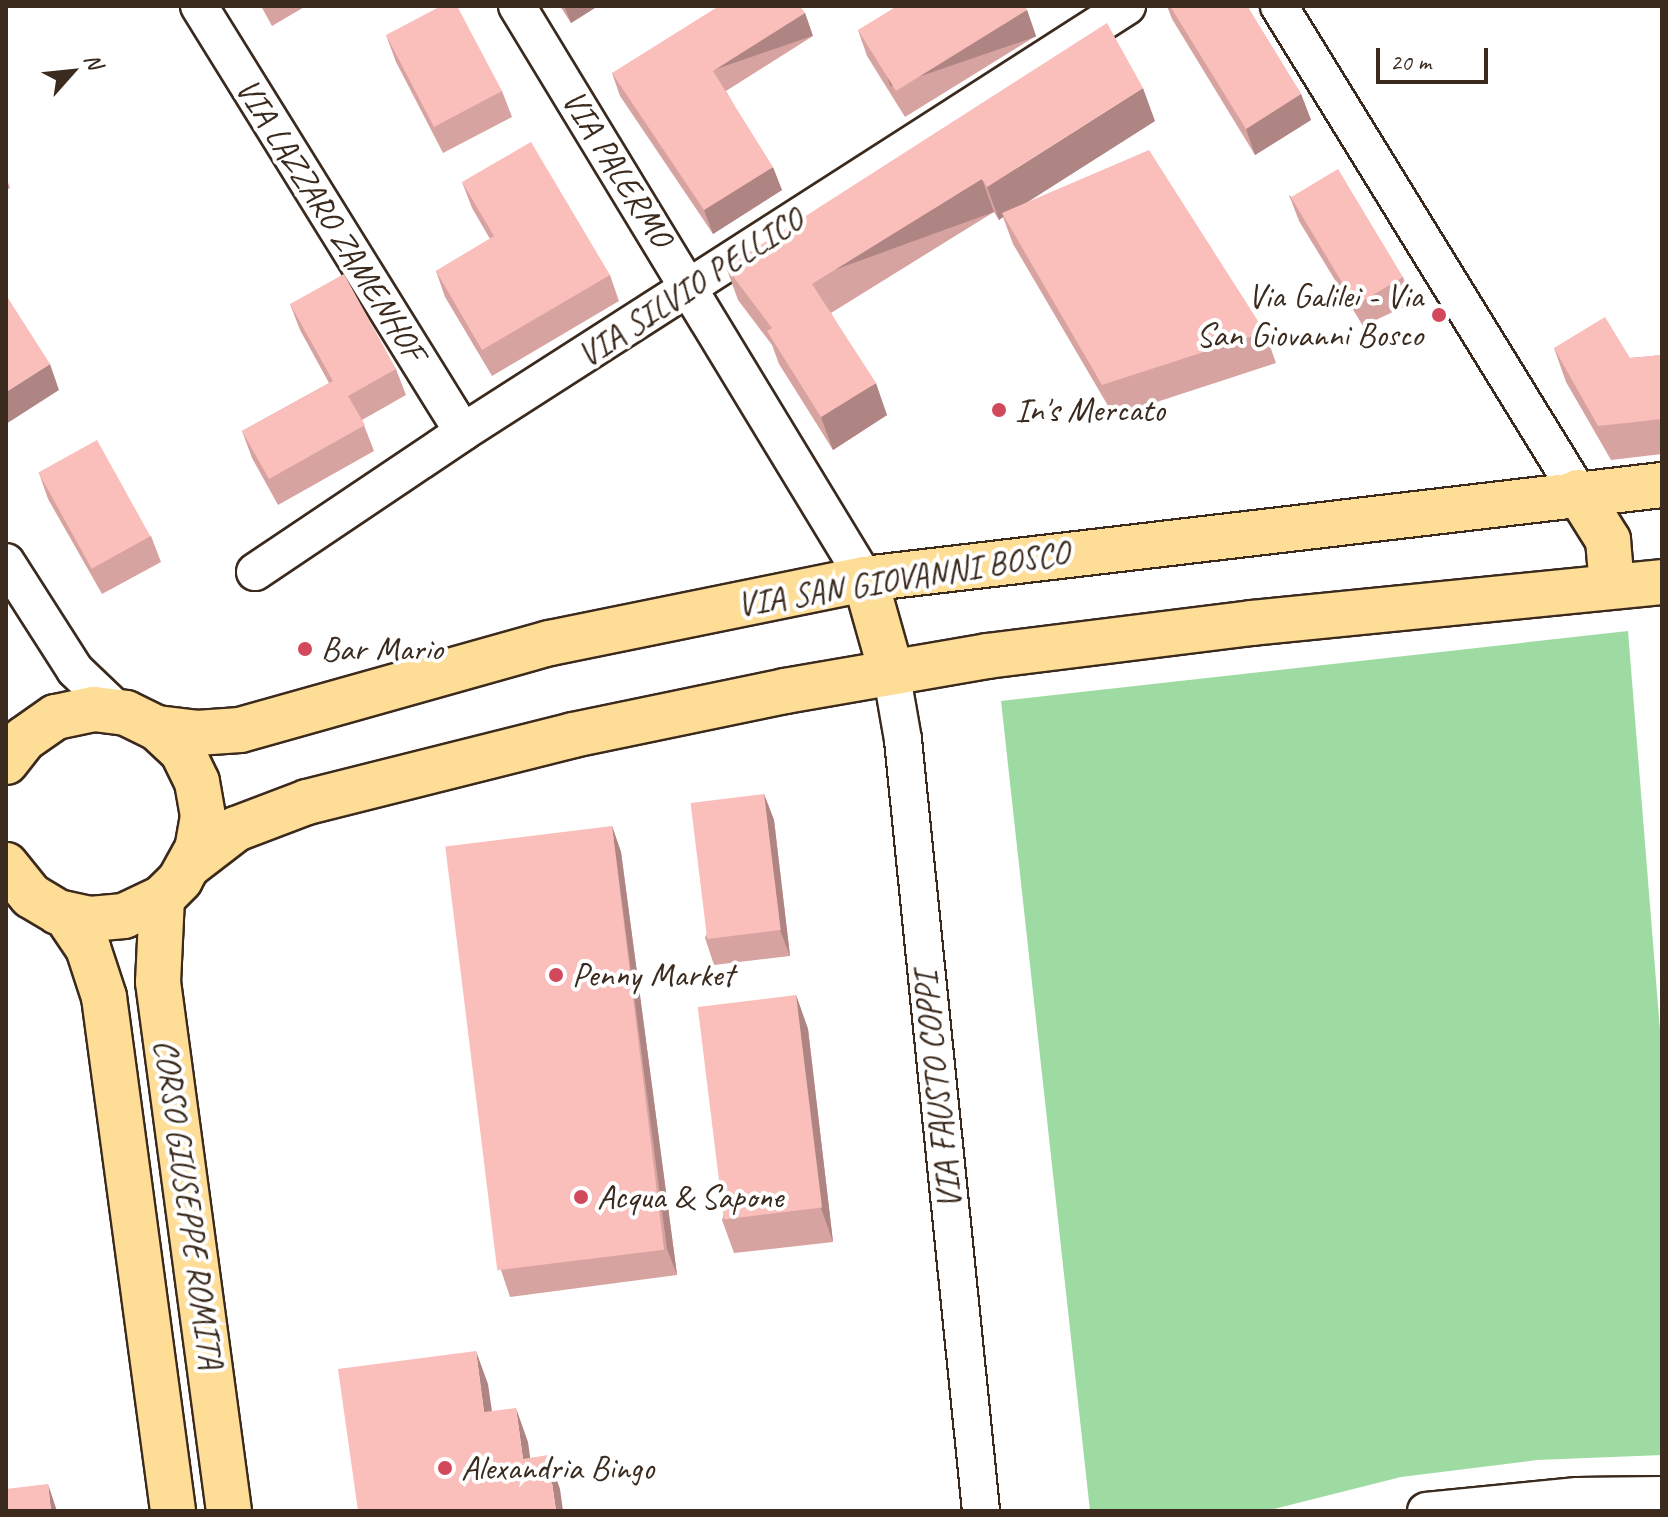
<!DOCTYPE html>
<style>
body{margin:0}
#map{position:relative;width:1668px;height:1517px;overflow:hidden;background:#fff;font-family:Caveat,sans-serif}
div>[style]{position:absolute}
[style*='--x']{left:calc(var(--x)*1px);top:calc(var(--y)*1px);width:calc(var(--w)*1px);rotate:calc(var(--a)*1deg)}
.green>*{inset:0;background:#9ddba3}
.roads{filter:drop-shadow(2px 0 #3b2a1e) drop-shadow(-2px 0 #3b2a1e) drop-shadow(0 2px #3b2a1e) drop-shadow(0 -2px #3b2a1e)}
.minor>*{height:36px;margin:-18px;padding:0 18px;transform-origin:18px;border-radius:18px;background:#fff}
.major>*{height:44px;margin:-22px;padding:0 22px;transform-origin:22px;border-radius:22px;background:#fedd96}
.wall>*{inset:0;background:#d7a3a1}
.shaded-wall>*{inset:0;background:#af8583;transform-origin:0 0}
.building>*{inset:0;background:#fabebb;transform-origin:0 0}
.dots>*{width:22px;height:22px;translate:-50% -50%;box-sizing:border-box;border:4px solid #fff;border-radius:50%}
span{translate:-50% -50%;white-space:nowrap;text-align:center;line-height:1.15;-webkit-text-stroke:8px #fff;paint-order:stroke}
.street-label{font-size:34px;color:#3b2a1e}
.poi-label{font-size:34px;color:#3b2a1e}
.right{translate:-100% -50%;text-align:right}
.left{translate:0 -50%;text-align:left}
.frame{position:absolute;inset:0;border:8px solid #3b2a1e;pointer-events:none}
.north{position:absolute;left:32px;top:32px;width:80px;height:80px;-webkit-text-stroke:6px #fff;paint-order:stroke;rotate:63deg;font-size:22px;font-weight:700;line-height:32px;text-align:center;color:#3b2a1e}
.north::after{content:'';display:block;margin:auto;width:28px;height:36px;background:#3b2a1e;clip-path:polygon(50% 0,100% 100%,50% 72%,0 100%)}
.scale{position:absolute;left:1376px;top:48px;width:112px;height:36px;box-sizing:border-box;border:4px solid #3b2a1e;border-top:0;padding-left:10px;font-size:24px;line-height:28px;white-space:nowrap;color:#3b2a1e;-webkit-text-stroke:6px #fff;paint-order:stroke}
</style>
<div id="map">
<div class="green">
<i style="clip-path:polygon(1628px 631px,1662px 1055px,1662px 1455px,1537px 1460px,1401px 1477px,1266px 1511px,1090px 1511px,1001px 701px)"></i>
</div>
<div class="roads">
<div class="minor">
<i style="--x:199;--y:6;--w:501;--a:58.21"></i>
<i style="--x:517;--y:6;--w:670;--a:58.73"></i>
<i style="--x:1279;--y:6;--w:571;--a:58.4"></i>
<i style="--x:6;--y:562;--w:128;--a:57.4"></i>
<i style="--x:75;--y:670;--w:59;--a:43.6"></i>
<i style="--x:255;--y:572;--w:251;--a:-33.9"></i>
<i style="--x:463;--y:432;--w:789;--a:-32.68"></i>
<i style="--x:891;--y:671;--w:70;--a:80.1"></i>
<i style="--x:903;--y:740;--w:775;--a:84.22"></i>
<i style="--x:1426;--y:1511;--w:152;--a:-5.7"></i>
<i style="--x:1577;--y:1496;--w:85;--a:-0.7"></i>
</div>
<div class="major">
<i style="--x:1578;--y:492;--w:57;--a:58"></i>
<i style="--x:1608;--y:540;--w:46;--a:85"></i>
<i style="--x:865;--y:579;--w:96;--a:74.2"></i>
<i style="--x:157;--y:728;--w:40;--a:7.1"></i>
<i style="--x:197;--y:733;--w:43;--a:-4"></i>
<i style="--x:240;--y:730;--w:322;--a:-15.7"></i>
<i style="--x:550;--y:643;--w:321;--a:-11.5"></i>
<i style="--x:865;--y:579;--w:803;--a:-6.73"></i>
<i style="--x:6;--y:762;--w:29;--a:-52"></i>
<i style="--x:24;--y:739;--w:39;--a:-35"></i>
<i style="--x:56;--y:717;--w:39;--a:-12"></i>
<i style="--x:94;--y:709;--w:32;--a:7"></i>
<i style="--x:126;--y:713;--w:34;--a:26"></i>
<i style="--x:157;--y:728;--w:34;--a:43"></i>
<i style="--x:182;--y:751;--w:34;--a:64"></i>
<i style="--x:197;--y:782;--w:35;--a:80"></i>
<i style="--x:203;--y:816;--w:34;--a:100"></i>
<i style="--x:197;--y:849;--w:35;--a:119"></i>
<i style="--x:180;--y:880;--w:25;--a:135"></i>
<i style="--x:162;--y:898;--w:42;--a:154.7"></i>
<i style="--x:124;--y:916;--w:34;--a:175"></i>
<i style="--x:90;--y:919;--w:33;--a:-168"></i>
<i style="--x:58;--y:912;--w:31;--a:-149"></i>
<i style="--x:31;--y:896;--w:40;--a:-129"></i>
<i style="--x:189;--y:865;--w:59;--a:-37.5"></i>
<i style="--x:236;--y:829;--w:76;--a:-20.8"></i>
<i style="--x:307;--y:802;--w:274;--a:-14.1"></i>
<i style="--x:573;--y:735;--w:217;--a:-11.7"></i>
<i style="--x:785;--y:691;--w:205;--a:-9.8"></i>
<i style="--x:987;--y:656;--w:267;--a:-7.1"></i>
<i style="--x:1252;--y:623;--w:412;--a:-5.7"></i>
<i style="--x:162;--y:898;--w:84;--a:92.7"></i>
<i style="--x:158;--y:982;--w:534;--a:82.36"></i>
<i style="--x:65;--y:914;--w:41;--a:55.9"></i>
<i style="--x:88;--y:948;--w:52;--a:71.9"></i>
<i style="--x:104;--y:997;--w:519;--a:82.35"></i>
</div>
</div>
<div class="wall">
<i style="clip-path:polygon(261px 6px,306px 6px,272px 26px)"></i>
<i style="clip-path:polygon(560px 6px,598px 6px,571px 23px)"></i>
<i style="clip-path:polygon(1167px 6px,1247px 6px,1301px 94px,1311px 120px,1255px 155px,1172px 19px)"></i>
<i style="clip-path:polygon(1027px 10px,1036px 36px,905px 117px,867px 56px,858px 30px)"></i>
<i style="clip-path:polygon(805px 13px,813px 36px,726px 91px,782px 190px,713px 234px,620px 96px,612px 73px)"></i>
<i style="clip-path:polygon(386px 35px,502px 91px,512px 117px,443px 153px,396px 62px)"></i>
<i style="clip-path:polygon(1155px 121px,1026px 203px,1265px 332px,1276px 363px,1114px 416px,1013px 244px,1003px 217px,999px 220px,994px 212px,831px 313px,887px 415px,833px 450px,779px 364px,772px 345px,738px 300px,726px 267px)"></i>
<i style="clip-path:polygon(6px 177px,10px 188px,6px 190px)"></i>
<i style="clip-path:polygon(462px 182px,610px 275px,619px 301px,492px 376px,445px 297px,436px 271px,490px 239px,472px 208px)"></i>
<i style="clip-path:polygon(1289px 195px,1403px 277px,1412px 303px,1363px 326px,1299px 221px)"></i>
<i style="clip-path:polygon(290px 304px,396px 369px,406px 395px,362px 420px,374px 451px,278px 505px,252px 458px,242px 431px,329px 383px,300px 330px)"></i>
<i style="clip-path:polygon(1554px 348px,1630px 358px,1662px 355px,1662px 454px,1611px 460px,1566px 382px)"></i>
<i style="clip-path:polygon(39px 473px,151px 536px,161px 562px,102px 594px,48px 499px)"></i>
<i style="clip-path:polygon(764px 794px,774px 820px,790px 956px,714px 965px,705px 938px)"></i>
<i style="clip-path:polygon(612px 826px,621px 852px,677px 1275px,510px 1297px,501px 1270px)"></i>
<i style="clip-path:polygon(796px 995px,808px 1029px,833px 1242px,734px 1253px,722px 1220px)"></i>
</div>
<div class="shaded-wall">
<i style="clip-path:polygon(564px 6px,598px 6px,571px 23px)"></i>
<i style="left:1027px;top:10px;width:28px;height:154px;rotate:71deg"></i>
<i style="left:805px;top:13px;width:24px;height:109px;rotate:71deg"></i>
<i style="clip-path:polygon(1143px 88px,1155px 121px,1004px 217px,1002px 213px,1003px 217px,999px 220px,987px 187px)"></i>
<i style="clip-path:polygon(1301px 94px,1311px 120px,1255px 155px,1246px 129px)"></i>
<i style="clip-path:polygon(773px 167px,782px 190px,713px 234px,704px 210px)"></i>
<i style="left:982px;top:179px;width:35px;height:200px;rotate:70deg"></i>
<i style="clip-path:polygon(50px 364px,59px 390px,6px 424px,6px 392px)"></i>
<i style="clip-path:polygon(876px 383px,887px 415px,833px 450px,821px 417px)"></i>
<i style="clip-path:polygon(764px 794px,774px 820px,790px 956px,780px 930px)"></i>
<i style="clip-path:polygon(612px 826px,621px 852px,677px 1275px,667px 1249px)"></i>
<i style="clip-path:polygon(796px 995px,808px 1029px,833px 1242px,821px 1208px)"></i>
<i style="clip-path:polygon(476px 1351px,488px 1384px,497px 1446px,484px 1412px)"></i>
<i style="clip-path:polygon(516px 1408px,528px 1442px,535px 1493px,523px 1459px)"></i>
<i style="clip-path:polygon(548px 1455px,560px 1489px,563px 1511px,556px 1511px)"></i>
<i style="clip-path:polygon(48px 1484px,57px 1511px,51px 1511px)"></i>
</div>
<div class="building">
<i style="clip-path:polygon(441px 6px,457px 6px,502px 91px,434px 127px,386px 35px)"></i>
<i style="clip-path:polygon(719px 6px,800px 6px,805px 13px,713px 71px,773px 167px,704px 210px,612px 73px)"></i>
<i style="clip-path:polygon(897px 6px,1024px 6px,1027px 10px,896px 91px,858px 30px)"></i>
<i style="clip-path:polygon(1170px 6px,1247px 6px,1301px 94px,1246px 129px)"></i>
<i style="clip-path:polygon(1107px 23px,1143px 88px,987px 187px,982px 179px,812px 284px,876px 383px,821px 417px,767px 331px,772px 328px,726px 267px)"></i>
<i style="clip-path:polygon(531px 142px,610px 275px,482px 350px,436px 271px,494px 236px,462px 182px)"></i>
<i style="clip-path:polygon(1149px 150px,1265px 332px,1102px 385px,1002px 213px)"></i>
<i style="left:1338px;top:169px;width:126px;height:55px;rotate:59deg"></i>
<i style="clip-path:polygon(344px 274px,396px 369px,348px 396px,365px 425px,269px 479px,242px 431px,333px 381px,290px 304px)"></i>
<i style="clip-path:polygon(6px 295px,50px 364px,6px 392px)"></i>
<i style="clip-path:polygon(1605px 317px,1630px 358px,1662px 355px,1662px 419px,1598px 426px,1554px 348px)"></i>
<i style="left:97px;top:440px;width:110px;height:67px;rotate:61deg"></i>
<i style="left:764px;top:794px;width:137px;height:74px;rotate:83deg"></i>
<i style="left:612px;top:826px;width:427px;height:168px;rotate:83deg"></i>
<i style="left:796px;top:995px;width:214px;height:99px;rotate:83deg"></i>
<i style="clip-path:polygon(476px 1351px,484px 1412px,516px 1408px,523px 1459px,548px 1455px,556px 1511px,358px 1511px,338px 1369px)"></i>
<i style="clip-path:polygon(48px 1484px,51px 1511px,6px 1511px,6px 1489px)"></i>
</div>
<div class="dots">
<i style="left:1439px;top:315px;background:#d1495b"></i>
<i style="left:999px;top:410px;background:#d1495b"></i>
<i style="left:305px;top:649px;background:#d1495b"></i>
<i style="left:556px;top:975px;background:#d1495b"></i>
<i style="left:581px;top:1197px;background:#d1495b"></i>
<i style="left:445px;top:1468px;background:#d1495b"></i>
</div>
<div class="street-label">
<span style="left:618px;top:168px;rotate:58deg">VIA PALERMO</span>
<span style="left:331px;top:219px;rotate:58deg">VIA LAZZARO ZAMENHOF</span>
<span style="left:690px;top:287px;rotate:-33deg">VIA SILVIO PELLICO</span>
<span style="left:903px;top:578px;rotate:-9deg">VIA SAN GIOVANNI BOSCO</span>
<span style="left:937px;top:1091px;rotate:-96deg">VIA FAUSTO COPPI</span>
<span style="left:189px;top:1204px;rotate:82deg">CORSO GIUSEPPE ROMITA</span>
</div>
<div class="poi-label">
<span class="right" style="left:1423px;top:315px">Via Galilei - Via<br>San Giovanni Bosco</span>
<span class="left" style="left:1015px;top:410px">In's Mercato</span>
<span class="left" style="left:321px;top:649px">Bar Mario</span>
<span class="left" style="left:572px;top:975px">Penny Market</span>
<span class="left" style="left:597px;top:1197px">Acqua &amp; Sapone</span>
<span class="left" style="left:461px;top:1468px">Alexandria Bingo</span>
</div>
<div class="frame"></div>
<div class="north">N</div>
<div class="scale">20 m</div>
</div>
